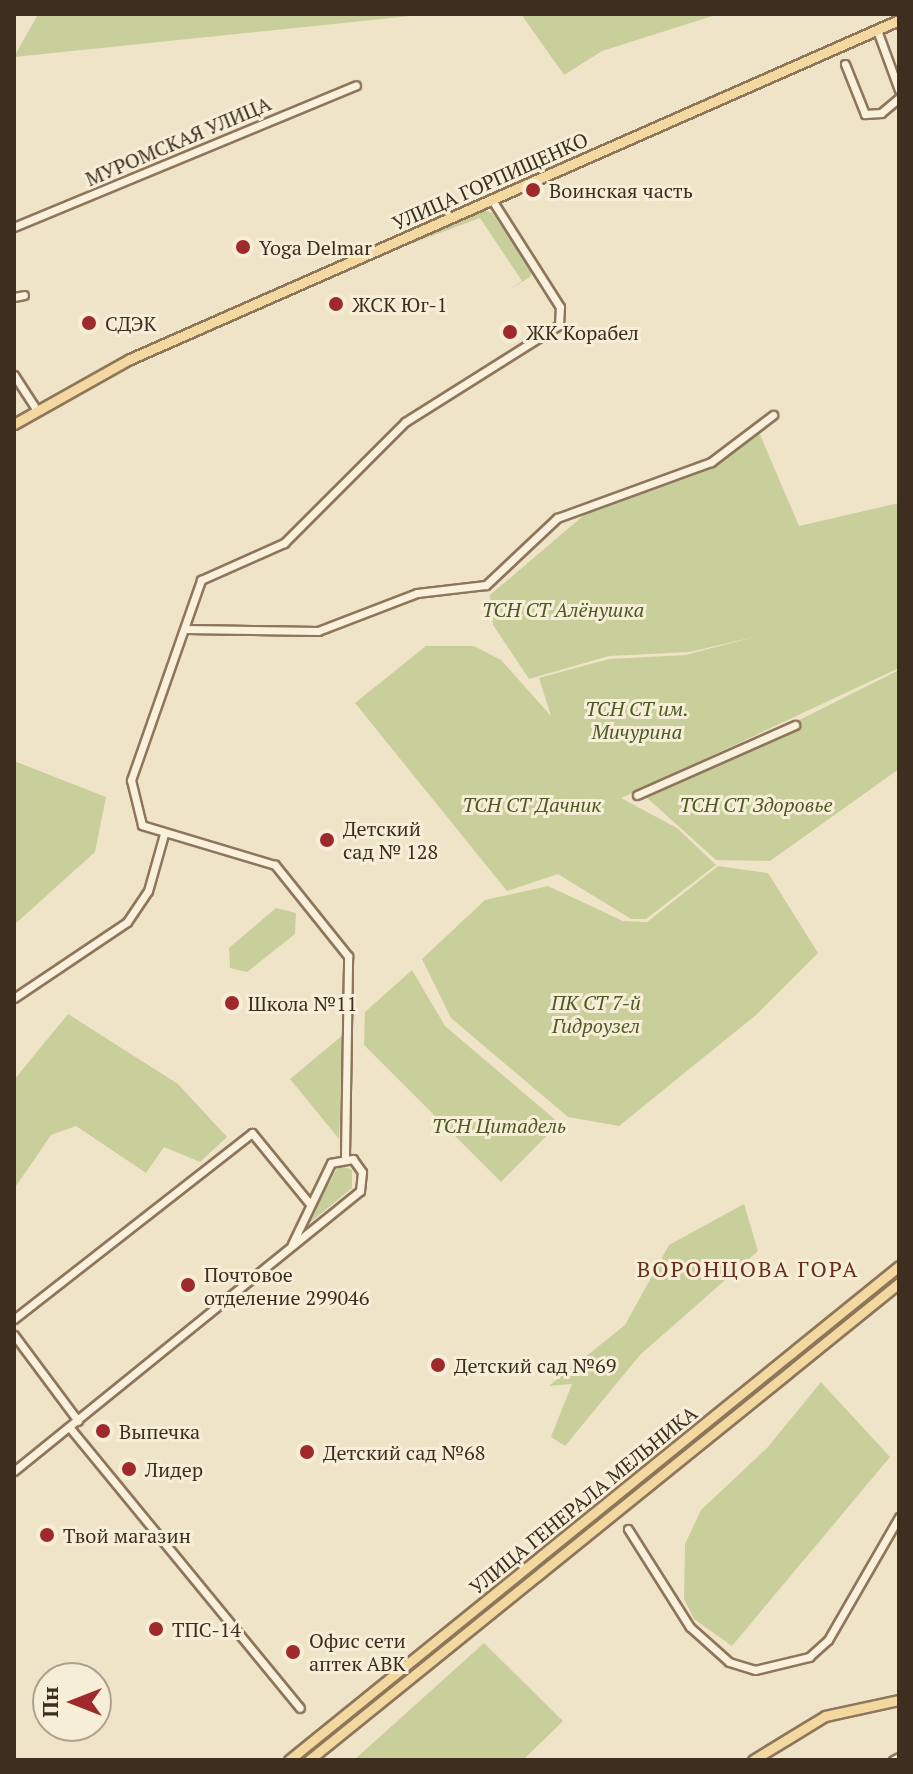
<!DOCTYPE html>
<meta charset="utf-8">
<style>
body{margin:0}
#map{position:relative;width:913px;height:1774px;overflow:hidden;background:#f0e4c8;font-family:"PT Serif",serif}
div>[style]{position:absolute}
[style*='--x']{left:calc(var(--x)*1px);top:calc(var(--y)*1px);width:calc(var(--w)*1px);rotate:calc(var(--a)*1deg)}
.green>*{inset:0;background:#c9cf9b}
.roads{filter:drop-shadow(2px 0 #8d765c) drop-shadow(-2px 0 #8d765c) drop-shadow(0 2px #8d765c) drop-shadow(0 -2px #8d765c)}
.minor>*{height:7px;margin:-3.5px;padding:0 3.5px;transform-origin:3.5px;border-radius:3.5px;background:#faf1dc}
.major>*{height:9px;margin:-4.5px;padding:0 4.5px;transform-origin:4.5px;border-radius:4.5px;background:#f3d9a0}
.dots>*{width:22px;height:22px;translate:-50% -50%;box-sizing:border-box;border:4px solid #f7eed8;border-radius:50%}
span{translate:-50% -50%;white-space:nowrap;text-align:center;line-height:1.15;-webkit-text-stroke:6px #f7eed8;paint-order:stroke}
.street-label{font-size:20px;color:#3d2e20}
.poi-label{font-size:20px;color:#3d2e20}
.left{translate:0 -50%;text-align:left}
.park-label{font-size:20px;color:#4d5a26;font-style:italic}
.neighbourhood-label{font-size:22px;color:#6b2e1e;letter-spacing:2px}
.frame{position:absolute;inset:0;border:16px solid #3d2e20;pointer-events:none}
.north{position:absolute;left:32px;top:1662px;width:80px;height:80px;box-sizing:border-box;background:#f7eed8;border:2px solid #ada18e;border-radius:50%;rotate:270deg;font-size:22px;font-weight:700;line-height:32px;text-align:center;color:#3d2e20}
.north::after{content:'';display:block;margin:auto;width:28px;height:36px;background:#9e2a2b;clip-path:polygon(50% 0,100% 100%,50% 72%,0 100%)}
</style>
<div id="map">
<div class="green">
<i style="clip-path:polygon(38px 14px,430px 14px,14px 57px)"></i>
<i style="clip-path:polygon(521px 14px,719px 14px,602px 51px,564px 75px)"></i>
<i style="clip-path:polygon(480px 208px,492px 213px,533px 270px,530px 277px,509px 290px,522px 281px,480px 218px,394px 250px)"></i>
<i style="clip-path:polygon(758px 430px,799px 526px,899px 503px,899px 668px,621px 798px,677px 828px,716px 865px,646px 919px,631px 919px,558px 874px,507px 891px,355px 703px,426px 646px,474px 646px,501px 660px,551px 716px,539px 678px,609px 659px,685px 655px,758px 636px,690px 652px,609px 656px,529px 679px,493px 625px,490px 595px,584px 515px,711px 462px)"></i>
<i style="clip-path:polygon(899px 670px,899px 769px,770px 861px,716px 860px,646px 797px)"></i>
<i style="clip-path:polygon(14px 761px,106px 797px,95px 852px,14px 925px)"></i>
<i style="clip-path:polygon(718px 866px,768px 873px,818px 953px,756px 1015px,619px 1126px,568px 1117px,451px 1018px,422px 959px,485px 900px,548px 886px,623px 921px,647px 922px)"></i>
<i style="clip-path:polygon(276px 908px,296px 913px,295px 934px,247px 972px,230px 968px,229px 948px)"></i>
<i style="clip-path:polygon(412px 970px,445px 1026px,559px 1123px,501px 1182px,364px 1045px,365px 1012px)"></i>
<i style="clip-path:polygon(68px 1014px,178px 1084px,227px 1137px,200px 1162px,164px 1147px,146px 1173px,76px 1126px,51px 1135px,14px 1189px,14px 1080px)"></i>
<i style="clip-path:polygon(343px 1035px,339px 1139px,290px 1079px)"></i>
<i style="clip-path:polygon(339px 1165px,352px 1170px,352px 1188px,306px 1226px)"></i>
<i style="clip-path:polygon(744px 1204px,758px 1251px,640px 1355px,565px 1446px,551px 1437px,572px 1384px,549px 1386px,625px 1325px,669px 1245px)"></i>
<i style="clip-path:polygon(821px 1382px,890px 1457px,732px 1646px,694px 1619px,684px 1599px,685px 1544px,701px 1510px,767px 1448px)"></i>
<i style="clip-path:polygon(484px 1643px,563px 1721px,523px 1760px,354px 1760px)"></i>
</div>
<div class="roads">
<div class="minor">
<i style="--x:877;--y:30;--w:64;--a:69.9"></i>
<i style="--x:845;--y:64;--w:54;--a:68.2"></i>
<i style="--x:865;--y:114;--w:16;--a:-4"></i>
<i style="--x:881;--y:113;--w:23;--a:-40"></i>
<i style="--x:14;--y:227;--w:370;--a:-22.5"></i>
<i style="--x:14;--y:297;--w:10;--a:-11"></i>
<i style="--x:14;--y:375;--w:38;--a:57"></i>
<i style="--x:186;--y:629;--w:132;--a:0.9"></i>
<i style="--x:318;--y:631;--w:106;--a:-21"></i>
<i style="--x:417;--y:593;--w:69;--a:-6.6"></i>
<i style="--x:486;--y:585;--w:98;--a:-43.3"></i>
<i style="--x:557;--y:518;--w:164;--a:-20"></i>
<i style="--x:711;--y:462;--w:78;--a:-37.2"></i>
<i style="--x:637;--y:795;--w:173;--a:-23.9"></i>
<i style="--x:14;--y:998;--w:136;--a:-33.9"></i>
<i style="--x:127;--y:922;--w:37;--a:-56"></i>
<i style="--x:148;--y:891;--w:59;--a:-74.3"></i>
<i style="--x:345;--y:1156;--w:200;--a:-89.1"></i>
<i style="--x:348;--y:956;--w:117;--a:-128.7"></i>
<i style="--x:275;--y:865;--w:139;--a:-163.3"></i>
<i style="--x:142;--y:825;--w:46;--a:-103.7"></i>
<i style="--x:131;--y:780;--w:212;--a:-70.7"></i>
<i style="--x:201;--y:580;--w:91;--a:-24"></i>
<i style="--x:284;--y:543;--w:171;--a:-45"></i>
<i style="--x:405;--y:422;--w:182;--a:-32.2"></i>
<i style="--x:559;--y:325;--w:18;--a:-87"></i>
<i style="--x:560;--y:307;--w:127;--a:-122.4"></i>
<i style="--x:14;--y:1319;--w:302;--a:-38"></i>
<i style="--x:252;--y:1133;--w:92;--a:50.8"></i>
<i style="--x:14;--y:1335;--w:107;--a:53.3"></i>
<i style="--x:70;--y:1428;--w:362;--a:50.6"></i>
<i style="--x:14;--y:1471;--w:445;--a:-39"></i>
<i style="--x:360;--y:1191;--w:19;--a:-84"></i>
<i style="--x:362;--y:1172;--w:16;--a:-125"></i>
<i style="--x:353;--y:1159;--w:22;--a:170"></i>
<i style="--x:331;--y:1163;--w:90;--a:115.7"></i>
<i style="--x:628;--y:1529;--w:116;--a:57.7"></i>
<i style="--x:690;--y:1627;--w:52;--a:41.9"></i>
<i style="--x:729;--y:1662;--w:27;--a:17"></i>
<i style="--x:755;--y:1670;--w:56;--a:-13.5"></i>
<i style="--x:809;--y:1657;--w:25;--a:-42"></i>
<i style="--x:828;--y:1640;--w:142;--a:-60"></i>
<i style="--x:893;--y:1760;--w:7;--a:-27"></i>
</div>
<div class="major">
<i style="--x:14;--y:424;--w:133;--a:-29.3"></i>
<i style="--x:130;--y:359;--w:840;--a:-23.79"></i>
<i style="--x:289;--y:1760;--w:785;--a:-39"></i>
<i style="--x:309;--y:1760;--w:759;--a:-38.95"></i>
<i style="--x:753;--y:1760;--w:84;--a:-31.4"></i>
<i style="--x:825;--y:1716;--w:76;--a:-12.2"></i>
</div>
</div>
<div class="dots">
<i style="left:533px;top:190px;background:#9e2a2b"></i>
<i style="left:243px;top:247px;background:#9e2a2b"></i>
<i style="left:336px;top:304px;background:#9e2a2b"></i>
<i style="left:89px;top:323px;background:#9e2a2b"></i>
<i style="left:510px;top:332px;background:#9e2a2b"></i>
<i style="left:327px;top:840px;background:#9e2a2b"></i>
<i style="left:232px;top:1003px;background:#9e2a2b"></i>
<i style="left:188px;top:1285px;background:#9e2a2b"></i>
<i style="left:438px;top:1365px;background:#9e2a2b"></i>
<i style="left:103px;top:1431px;background:#9e2a2b"></i>
<i style="left:307px;top:1452px;background:#9e2a2b"></i>
<i style="left:129px;top:1469px;background:#9e2a2b"></i>
<i style="left:47px;top:1535px;background:#9e2a2b"></i>
<i style="left:156px;top:1629px;background:#9e2a2b"></i>
<i style="left:293px;top:1652px;background:#9e2a2b"></i>
</div>
<div class="street-label">
<span style="left:178px;top:141px;rotate:-23deg">МУРОМСКАЯ УЛИЦА</span>
<span style="left:490px;top:181px;rotate:-24deg">УЛИЦА ГОРПИЩЕНКО</span>
<span style="left:583px;top:1500px;rotate:-39deg">УЛИЦА ГЕНЕРАЛА МЕЛЬНИКА</span>
</div>
<div class="poi-label">
<span class="left" style="left:549px;top:190px">Воинская часть</span>
<span class="left" style="left:259px;top:247px">Yoga Delmar</span>
<span class="left" style="left:352px;top:304px">ЖСК Юг-1</span>
<span class="left" style="left:105px;top:323px">СДЭК</span>
<span class="left" style="left:526px;top:332px">ЖК Корабел</span>
<span class="left" style="left:343px;top:840px">Детский<br>сад № 128</span>
<span class="left" style="left:248px;top:1003px">Школа №11</span>
<span class="left" style="left:204px;top:1286px">Почтовое<br>отделение 299046</span>
<span class="left" style="left:454px;top:1365px">Детский сад №69</span>
<span class="left" style="left:119px;top:1431px">Выпечка</span>
<span class="left" style="left:323px;top:1452px">Детский сад №68</span>
<span class="left" style="left:145px;top:1469px">Лидер</span>
<span class="left" style="left:63px;top:1535px">Твой магазин</span>
<span class="left" style="left:172px;top:1629px">ТПС-14</span>
<span class="left" style="left:309px;top:1652px">Офис сети<br>аптек АВК</span>
</div>
<div class="park-label">
<span style="left:563px;top:609px">ТСН СТ Алёнушка</span>
<span style="left:637px;top:720px">ТСН СТ им.<br>Мичурина</span>
<span style="left:532px;top:804px">ТСН СТ Дачник</span>
<span style="left:756px;top:804px">ТСН СТ Здоровье</span>
<span style="left:596px;top:1014px">ПК СТ 7-й<br>Гидроузел</span>
<span style="left:499px;top:1125px">ТСН Цитадель</span>
</div>
<div class="neighbourhood-label">
<span style="left:748px;top:1269px">ВОРОНЦОВА ГОРА</span>
</div>
<div class="frame"></div>
<div class="north">Пн</div>
</div>
